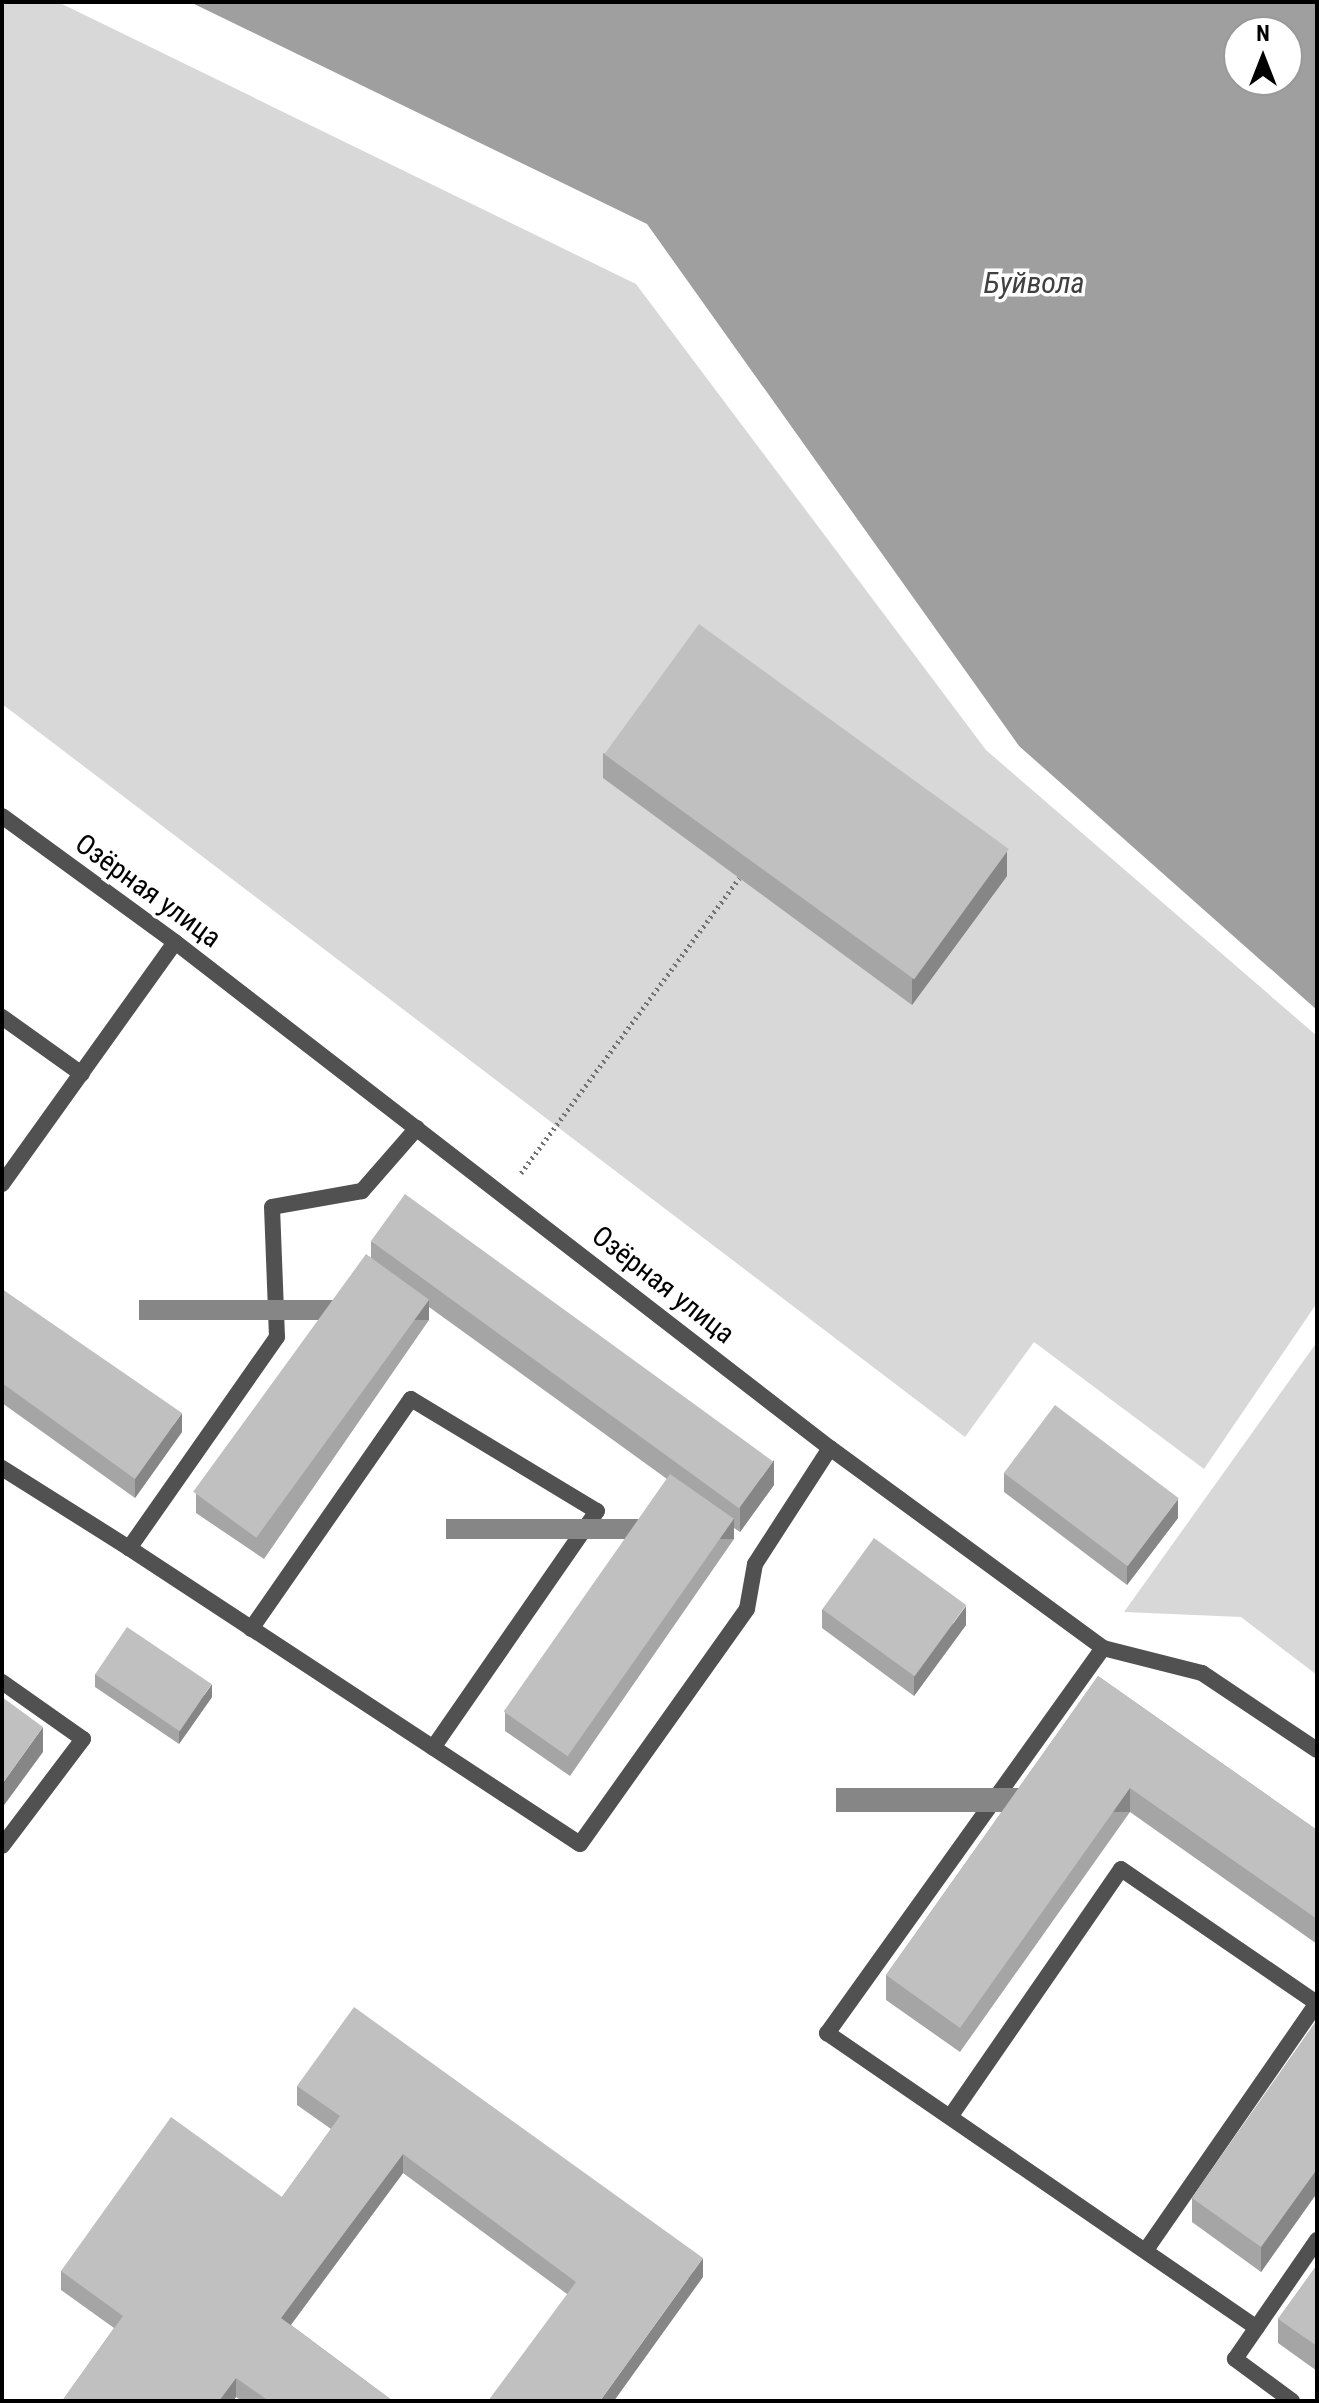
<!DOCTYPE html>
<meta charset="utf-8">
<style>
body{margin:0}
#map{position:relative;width:1319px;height:2403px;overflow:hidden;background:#fff;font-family:"Roboto Condensed",sans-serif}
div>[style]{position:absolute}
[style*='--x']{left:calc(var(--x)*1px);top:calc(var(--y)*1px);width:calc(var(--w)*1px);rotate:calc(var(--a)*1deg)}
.green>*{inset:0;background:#d8d8d8}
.water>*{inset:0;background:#9f9f9f}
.path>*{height:5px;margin-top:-2.5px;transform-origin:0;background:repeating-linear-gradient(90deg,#737373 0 2px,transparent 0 6px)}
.service>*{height:16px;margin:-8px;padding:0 8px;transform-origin:8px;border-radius:8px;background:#515151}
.minor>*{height:16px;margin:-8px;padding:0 8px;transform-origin:8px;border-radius:8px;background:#515151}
.wall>*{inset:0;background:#a5a5a5}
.shaded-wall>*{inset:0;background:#868686;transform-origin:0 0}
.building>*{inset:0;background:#c0c0c0;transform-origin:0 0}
span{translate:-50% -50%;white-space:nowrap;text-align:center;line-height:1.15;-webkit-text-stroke:7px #fff;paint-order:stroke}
.street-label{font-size:28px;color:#000}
.water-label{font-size:30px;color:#404040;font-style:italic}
.frame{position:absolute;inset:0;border:4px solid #000;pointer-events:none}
.north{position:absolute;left:1223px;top:16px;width:80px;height:80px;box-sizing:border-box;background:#fff;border:2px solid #999;border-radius:50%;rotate:0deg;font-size:22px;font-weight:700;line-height:32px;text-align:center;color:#000}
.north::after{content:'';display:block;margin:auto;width:28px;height:36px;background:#000;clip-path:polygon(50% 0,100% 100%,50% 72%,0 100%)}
</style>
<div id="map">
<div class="green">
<i style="clip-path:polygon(2px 2px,58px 2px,636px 284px,986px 750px,1317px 1036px,1317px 1303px,1204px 1469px,1034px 1342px,965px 1437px,2px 704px)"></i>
<i style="clip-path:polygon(1317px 1342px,1317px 1675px,1241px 1617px,1124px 1612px)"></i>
</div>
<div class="water">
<i style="clip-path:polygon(evenodd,190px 2px,1317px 2px,1317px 1010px,1019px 746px,647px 224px,190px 2px,1239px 32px,1287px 32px,1287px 80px,1239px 80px,1239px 32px)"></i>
</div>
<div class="path">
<i style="--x:521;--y:1173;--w:367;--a:-53.5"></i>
</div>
<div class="service">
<i style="--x:2;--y:1017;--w:98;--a:35.5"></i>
<i style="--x:417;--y:1128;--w:84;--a:131.1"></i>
<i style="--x:362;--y:1191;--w:91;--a:169.9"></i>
<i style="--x:272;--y:1207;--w:130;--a:87.8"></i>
<i style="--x:277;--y:1337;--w:258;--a:125"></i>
<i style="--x:129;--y:1548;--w:539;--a:33.28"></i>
<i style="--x:580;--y:1844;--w:288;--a:-54.6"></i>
<i style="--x:747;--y:1609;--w:46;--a:-79.9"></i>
<i style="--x:755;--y:1564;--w:138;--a:-57.1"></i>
<i style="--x:2;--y:1184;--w:297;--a:-54.4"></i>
<i style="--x:2;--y:1468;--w:150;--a:32.2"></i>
<i style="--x:251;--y:1629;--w:280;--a:-55.2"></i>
<i style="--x:411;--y:1399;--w:217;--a:31.1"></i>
<i style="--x:597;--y:1511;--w:288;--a:124.7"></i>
<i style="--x:1103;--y:1648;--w:474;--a:125.6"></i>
<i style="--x:827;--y:2033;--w:521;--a:34.45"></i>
<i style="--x:2;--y:1682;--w:99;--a:35.1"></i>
<i style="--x:83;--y:1739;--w:134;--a:127.1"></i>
<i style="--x:950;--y:2117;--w:301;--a:-55.4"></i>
<i style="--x:1121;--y:1869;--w:237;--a:34.4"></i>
<i style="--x:1146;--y:2250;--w:300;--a:-55.3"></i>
<i style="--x:1292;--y:2401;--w:71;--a:-143.6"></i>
<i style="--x:1235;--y:2359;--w:145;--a:-55.4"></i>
</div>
<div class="minor">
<i style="--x:2;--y:816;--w:214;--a:36.1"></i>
<i style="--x:175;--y:942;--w:828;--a:37.69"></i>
<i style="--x:830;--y:1448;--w:338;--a:36.2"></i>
<i style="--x:1103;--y:1648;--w:102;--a:14.2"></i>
<i style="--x:1202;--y:1673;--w:138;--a:33.8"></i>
</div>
<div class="wall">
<i style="clip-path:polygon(603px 753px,1007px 876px,912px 1005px,603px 778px)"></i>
<i style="clip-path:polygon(371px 1241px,774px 1485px,740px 1532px,734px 1528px,734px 1539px,570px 1776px,505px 1731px,505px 1712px,667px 1479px,429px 1307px,429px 1320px,264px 1559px,196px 1513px,196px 1494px,371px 1257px)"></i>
<i style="clip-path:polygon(2px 1289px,182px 1432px,135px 1498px,2px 1403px)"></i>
<i style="clip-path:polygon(1004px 1473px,1178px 1518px,1127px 1585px,1004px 1492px)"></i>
<i style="clip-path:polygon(822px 1609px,966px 1625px,914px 1696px,822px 1628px)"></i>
<i style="clip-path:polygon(95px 1674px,212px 1697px,179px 1744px,95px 1687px)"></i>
<i style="clip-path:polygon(1098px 1676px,1317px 1830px,1317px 1944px,1130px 1812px,960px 2052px,886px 2000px,886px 1975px)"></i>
<i style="clip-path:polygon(1317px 2020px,1317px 2193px,1261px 2272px,1192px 2222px,1192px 2198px)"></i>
<i style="clip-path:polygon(297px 2086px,703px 2277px,567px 2294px,403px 2173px,291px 2325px,393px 2401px,242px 2401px,236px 2397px,233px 2401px,62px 2401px,114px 2328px,61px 2290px,61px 2271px,282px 2197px,331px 2129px,297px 2105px)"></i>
<i style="clip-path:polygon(1317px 2265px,1317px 2371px,1278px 2343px,1278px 2319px)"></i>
</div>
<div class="shaded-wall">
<i style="clip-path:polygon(1007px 851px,1007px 876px,912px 1005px,912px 980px)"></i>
<i style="left:429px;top:1300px;width:20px;height:290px;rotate:90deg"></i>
<i style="clip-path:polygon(182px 1413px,182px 1432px,135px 1498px,135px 1479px)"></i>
<i style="clip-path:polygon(774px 1460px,774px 1485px,740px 1532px,740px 1507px)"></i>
<i style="clip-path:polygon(1178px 1499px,1178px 1518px,1127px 1585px,1127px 1566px)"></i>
<i style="left:734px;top:1519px;width:20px;height:288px;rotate:90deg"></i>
<i style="clip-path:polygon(966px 1606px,966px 1625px,914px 1696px,914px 1677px)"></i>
<i style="clip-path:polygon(212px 1684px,212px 1697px,179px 1744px,179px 1731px)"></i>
<i style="clip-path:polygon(43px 1727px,43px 1752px,2px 1808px,2px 1784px)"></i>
<i style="left:1130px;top:1788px;width:24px;height:294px;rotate:90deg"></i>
<i style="clip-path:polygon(403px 2154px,403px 2173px,281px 2338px,281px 2318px)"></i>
<i style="clip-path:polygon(1317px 2169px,1317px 2193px,1261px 2272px,1261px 2247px)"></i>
<i style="clip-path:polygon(703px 2258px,703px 2277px,614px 2401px,600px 2401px)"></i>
<i style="clip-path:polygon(236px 2378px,236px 2397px,233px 2401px,219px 2401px)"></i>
</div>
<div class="building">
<i style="left:699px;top:624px;width:383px;height:161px;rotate:36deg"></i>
<i style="left:405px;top:1194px;width:455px;height:58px;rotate:36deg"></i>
<i style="left:366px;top:1254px;width:78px;height:294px;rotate:36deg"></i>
<i style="clip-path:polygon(2px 1289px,182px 1413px,135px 1479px,2px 1383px)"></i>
<i style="left:1055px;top:1405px;width:155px;height:85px;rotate:37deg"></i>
<i style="left:670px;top:1474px;width:78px;height:290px;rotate:35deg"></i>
<i style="left:874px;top:1538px;width:114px;height:88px;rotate:36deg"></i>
<i style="left:127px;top:1627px;width:102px;height:57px;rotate:34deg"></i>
<i style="clip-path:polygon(1098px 1676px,1317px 1830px,1317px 1919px,1130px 1788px,960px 2028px,886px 1975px)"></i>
<i style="clip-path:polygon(2px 1697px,43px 1727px,2px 1784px)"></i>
<i style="clip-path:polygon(354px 2007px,703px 2258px,600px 2401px,488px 2401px,576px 2282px,403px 2154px,281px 2318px,393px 2401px,269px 2401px,236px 2378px,219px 2401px,62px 2401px,123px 2316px,61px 2271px,171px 2117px,282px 2197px,340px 2116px,297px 2086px)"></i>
<i style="clip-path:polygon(1317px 2020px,1317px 2169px,1261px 2247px,1192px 2198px)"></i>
<i style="clip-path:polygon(1317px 2265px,1317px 2346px,1278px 2319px)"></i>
</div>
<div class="street-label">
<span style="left:148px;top:891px;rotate:36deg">Озёрная улица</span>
<span style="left:663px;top:1285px;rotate:38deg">Озёрная улица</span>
</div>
<div class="water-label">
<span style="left:1034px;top:283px">Буйвола</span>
</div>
<div class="frame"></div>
<div class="north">N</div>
</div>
